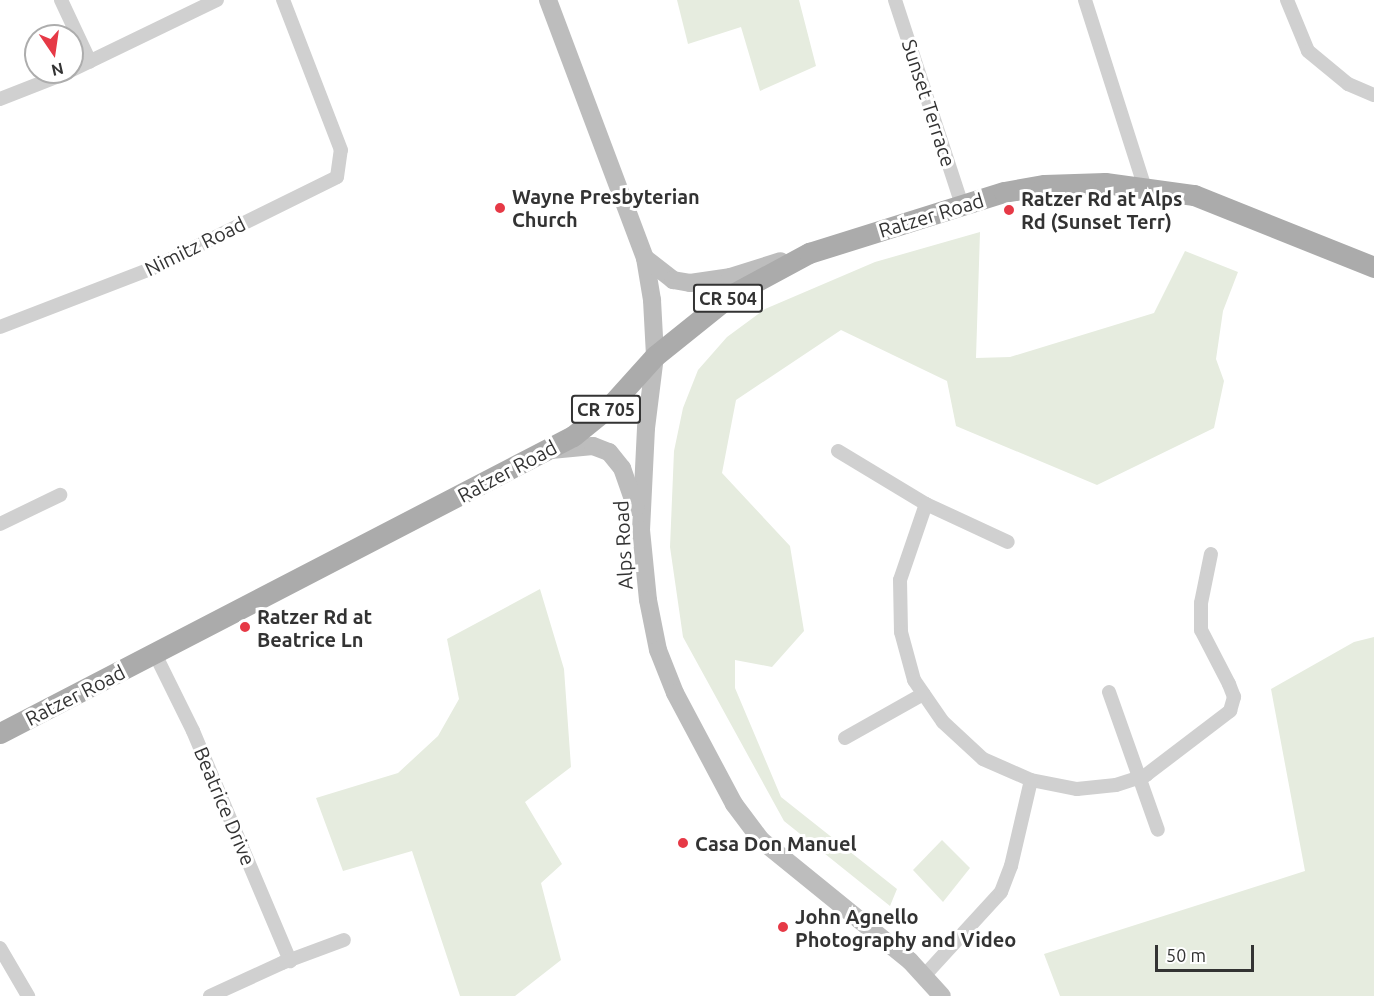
<!DOCTYPE html>
<style>
body{margin:0}
#map{position:relative;width:1374px;height:996px;overflow:hidden;background:#fff;font-family:Ubuntu,sans-serif}
div>[style]{position:absolute}
[style*='--x']{left:calc(var(--x)*1px);top:calc(var(--y)*1px);width:calc(var(--w)*1px);rotate:calc(var(--a)*1deg)}
.green>*{inset:0;background:#e6ecdf}
.street>*{height:14px;margin:-7px;padding:0 7px;transform-origin:7px;border-radius:7px;background:#d0d0d0}
.secondary>*{height:18px;margin:-9px;padding:0 9px;transform-origin:9px;border-radius:9px;background:#bdbdbd}
.primary>*{height:21px;margin:-10.5px;padding:0 10.5px;transform-origin:10.5px;border-radius:10.5px;background:#ababab}
.dots>*{width:16px;height:16px;translate:-50% -50%;box-sizing:border-box;border:3px solid #fff;border-radius:50%}
span{translate:-50% -50%;white-space:nowrap;text-align:center;line-height:1.15;-webkit-text-stroke:6px #fff;paint-order:stroke}
.shield-label span{padding:2px 4px;background:#fff;border:2px solid;border-radius:4px;-webkit-text-stroke-width:0}
.shield-label{font-size:18px;color:#333;font-weight:700}
.street-label{font-size:20px;color:#333}
.poi-label{font-size:20px;color:#333;font-weight:700}
.left{translate:0 -50%;text-align:left}
.north{position:absolute;left:24px;top:24px;width:60px;height:60px;box-sizing:border-box;background:#fff;border:2px solid #adadad;border-radius:50%;rotate:167deg;font-size:16px;font-weight:700;line-height:24px;text-align:center;color:#333}
.north::after{content:'';display:block;margin:auto;width:21px;height:27px;background:#e63946;clip-path:polygon(50% 0,100% 100%,50% 72%,0 100%)}
.scale{position:absolute;left:1155px;top:945px;width:99px;height:27px;box-sizing:border-box;border:3px solid #333;border-top:0;padding-left:8px;font-size:18px;line-height:21px;white-space:nowrap;color:#333;-webkit-text-stroke:4px #fff;paint-order:stroke}
</style>
<div id="map">
<div class="green">
<i style="clip-path:polygon(677px 0,799px 0,816px 66px,760px 91px,741px 27px,688px 44px)"></i>
<i style="clip-path:polygon(980px 232px,976px 358px,1010px 357px,1154px 313px,1185px 251px,1238px 272px,1223px 311px,1216px 359px,1224px 381px,1214px 428px,1097px 485px,956px 426px,947px 381px,841px 330px,736px 400px,722px 473px,790px 546px,804px 631px,772px 667px,735px 660px,735px 688px,781px 797px,897px 889px,890px 906px,784px 821px,683px 637px,670px 547px,674px 451px,683px 408px,698px 370px,727px 337px,765px 309px,875px 262px)"></i>
<i style="clip-path:polygon(540px 589px,564px 669px,571px 767px,525px 802px,562px 864px,541px 883px,561px 960px,515px 996px,460px 996px,412px 851px,343px 871px,316px 798px,398px 773px,438px 736px,459px 699px,447px 639px)"></i>
<i style="clip-path:polygon(1374px 637px,1374px 996px,1060px 996px,1044px 954px,1305px 871px,1271px 689px,1354px 642px)"></i>
<i style="clip-path:polygon(942px 840px,970px 868px,943px 902px,913px 870px)"></i>
</div>
<div class="street">
<i style="--x:61;--y:0;--w:68;--a:64.9"></i>
<i style="--x:895;--y:0;--w:216;--a:71.9"></i>
<i style="--x:1085;--y:0;--w:194;--a:72.3"></i>
<i style="--x:1287;--y:0;--w:55;--a:67.6"></i>
<i style="--x:1308;--y:51;--w:52;--a:39.5"></i>
<i style="--x:1348;--y:84;--w:28;--a:23"></i>
<i style="--x:72;--y:70;--w:161;--a:-25.8"></i>
<i style="--x:0;--y:99;--w:74;--a:-21.4"></i>
<i style="--x:0;--y:327;--w:164;--a:-21.1"></i>
<i style="--x:153;--y:268;--w:205;--a:-26.3"></i>
<i style="--x:337;--y:177;--w:27;--a:-82"></i>
<i style="--x:341;--y:150;--w:161;--a:-111.1"></i>
<i style="--x:838;--y:451;--w:103;--a:31.1"></i>
<i style="--x:926;--y:504;--w:90;--a:24.9"></i>
<i style="--x:926;--y:504;--w:80;--a:108.9"></i>
<i style="--x:900;--y:580;--w:52;--a:88.9"></i>
<i style="--x:901;--y:632;--w:50;--a:74.8"></i>
<i style="--x:914;--y:680;--w:51;--a:55.4"></i>
<i style="--x:943;--y:722;--w:54;--a:42.8"></i>
<i style="--x:983;--y:759;--w:52;--a:23.6"></i>
<i style="--x:1031;--y:780;--w:47;--a:11.1"></i>
<i style="--x:1077;--y:789;--w:39;--a:-6"></i>
<i style="--x:1116;--y:785;--w:32;--a:-18"></i>
<i style="--x:1146;--y:775;--w:106;--a:-37.3"></i>
<i style="--x:1230;--y:711;--w:15;--a:-74"></i>
<i style="--x:1234;--y:697;--w:14;--a:-111"></i>
<i style="--x:1229;--y:684;--w:61;--a:-117.4"></i>
<i style="--x:1201;--y:630;--w:27;--a:-90"></i>
<i style="--x:1201;--y:603;--w:50;--a:-78.5"></i>
<i style="--x:0;--y:524;--w:67;--a:-25.8"></i>
<i style="--x:155;--y:654;--w:86;--a:63.7"></i>
<i style="--x:193;--y:731;--w:250;--a:67.1"></i>
<i style="--x:1109;--y:692;--w:146;--a:70.5"></i>
<i style="--x:845;--y:738;--w:90;--a:-29.4"></i>
<i style="--x:0;--y:948;--w:56;--a:59.7"></i>
<i style="--x:924;--y:976;--w:114;--a:-47.5"></i>
<i style="--x:1001;--y:892;--w:28;--a:-69"></i>
<i style="--x:1011;--y:866;--w:88;--a:-76.9"></i>
<i style="--x:210;--y:996;--w:79;--a:-24.6"></i>
<i style="--x:282;--y:963;--w:66;--a:-20.4"></i>
</div>
<div class="secondary">
<i style="--x:548;--y:0;--w:276;--a:69.4"></i>
<i style="--x:645;--y:258;--w:43;--a:80.5"></i>
<i style="--x:652;--y:300;--w:56;--a:86.9"></i>
<i style="--x:655;--y:356;--w:73;--a:97.1"></i>
<i style="--x:646;--y:428;--w:102;--a:92.8"></i>
<i style="--x:641;--y:530;--w:70;--a:84.3"></i>
<i style="--x:648;--y:600;--w:51;--a:78.7"></i>
<i style="--x:658;--y:650;--w:46;--a:68.4"></i>
<i style="--x:675;--y:693;--w:126;--a:62"></i>
<i style="--x:734;--y:804;--w:45;--a:53.1"></i>
<i style="--x:761;--y:840;--w:192;--a:39.1"></i>
<i style="--x:910;--y:961;--w:47;--a:47.6"></i>
<i style="--x:645;--y:258;--w:36;--a:38"></i>
<i style="--x:673;--y:280;--w:17;--a:10"></i>
<i style="--x:690;--y:283;--w:40;--a:-8.5"></i>
<i style="--x:730;--y:277;--w:53;--a:-17.4"></i>
<i style="--x:551;--y:450;--w:42;--a:-5.4"></i>
<i style="--x:593;--y:446;--w:17;--a:21"></i>
<i style="--x:609;--y:452;--w:21;--a:51"></i>
<i style="--x:622;--y:468;--w:42;--a:70.7"></i>
</div>
<div class="primary">
<i style="--x:0;--y:733;--w:645;--a:-27.4"></i>
<i style="--x:573;--y:436;--w:46;--a:-38.9"></i>
<i style="--x:609;--y:407;--w:69;--a:-48"></i>
<i style="--x:655;--y:356;--w:97;--a:-38.8"></i>
<i style="--x:731;--y:295;--w:89;--a:-28.3"></i>
<i style="--x:809;--y:253;--w:204;--a:-17.4"></i>
<i style="--x:1004;--y:192;--w:41;--a:-9.9"></i>
<i style="--x:1044;--y:185;--w:61;--a:-1.9"></i>
<i style="--x:1105;--y:183;--w:90;--a:7.7"></i>
<i style="--x:1194;--y:195;--w:194;--a:21.8"></i>
</div>
<div class="dots">
<i style="left:500px;top:208px;background:#e63946"></i>
<i style="left:1009px;top:210px;background:#e63946"></i>
<i style="left:245px;top:627px;background:#e63946"></i>
<i style="left:683px;top:843px;background:#e63946"></i>
<i style="left:783px;top:927px;background:#e63946"></i>
</div>
<div class="shield-label">
<span style="left:728px;top:298px">CR 504</span>
<span style="left:606px;top:409px">CR 705</span>
</div>
<div class="street-label">
<span style="left:929px;top:103px;rotate:72deg">Sunset Terrace</span>
<span style="left:931px;top:215px;rotate:-17deg">Ratzer Road</span>
<span style="left:195px;top:246px;rotate:-26deg">Nimitz Road</span>
<span style="left:507px;top:471px;rotate:-28deg">Ratzer Road</span>
<span style="left:623px;top:545px;rotate:-93deg">Alps Road</span>
<span style="left:75px;top:695px;rotate:-27deg">Ratzer Road</span>
<span style="left:225px;top:806px;rotate:67deg">Beatrice Drive</span>
</div>
<div class="poi-label">
<span class="left" style="left:512px;top:208px">Wayne Presbyterian<br>Church</span>
<span class="left" style="left:1021px;top:210px">Ratzer Rd at Alps<br>Rd (Sunset Terr)</span>
<span class="left" style="left:257px;top:628px">Ratzer Rd at<br>Beatrice Ln</span>
<span class="left" style="left:695px;top:843px">Casa Don Manuel</span>
<span class="left" style="left:795px;top:928px">John Agnello<br>Photography and Video</span>
</div>
<div class="north">N</div>
<div class="scale">50 m</div>
</div>
